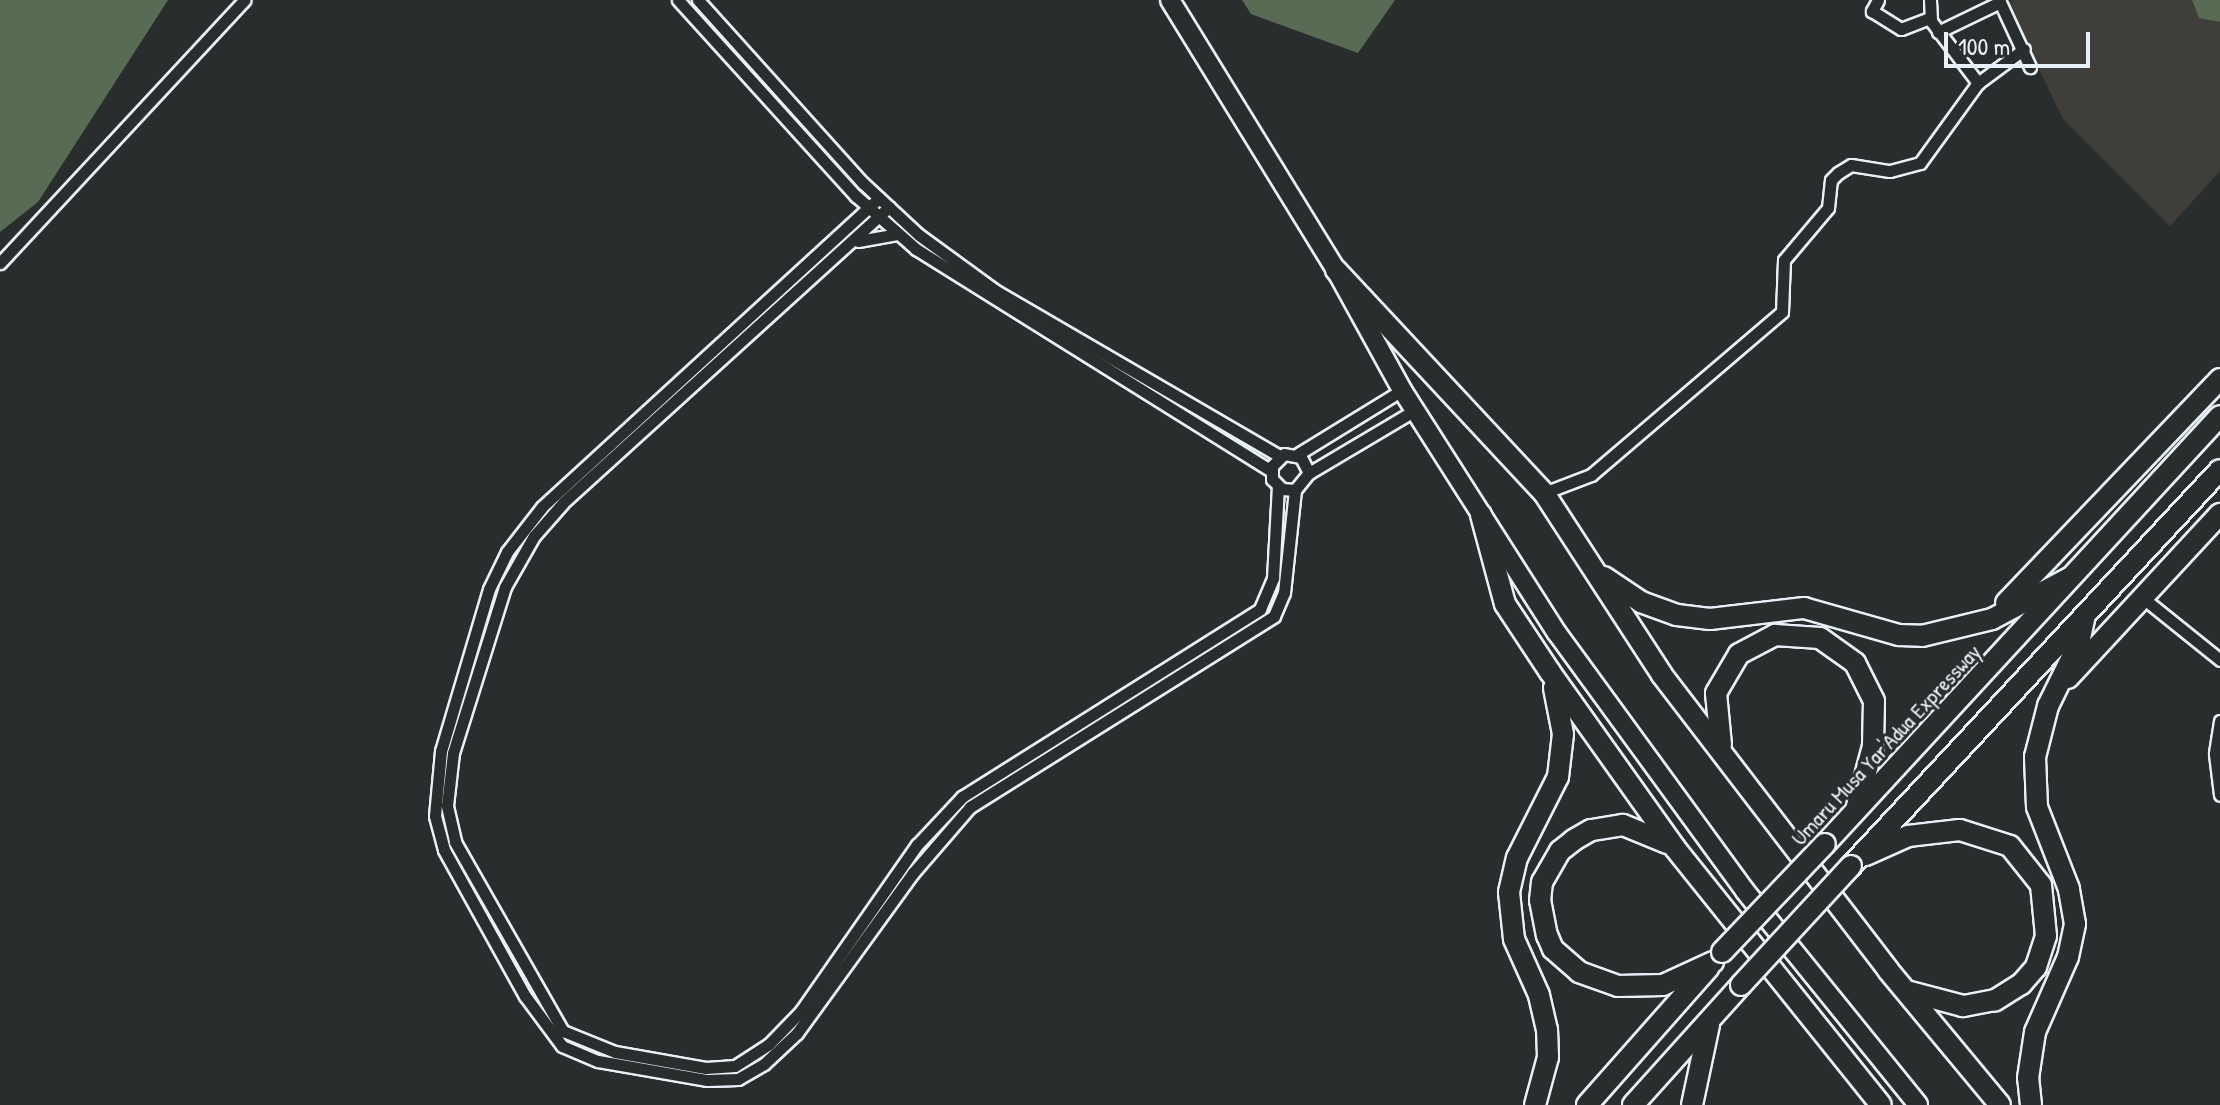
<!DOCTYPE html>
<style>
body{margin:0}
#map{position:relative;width:2220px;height:1105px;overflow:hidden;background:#2a2d2e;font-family:"Patrick Hand",sans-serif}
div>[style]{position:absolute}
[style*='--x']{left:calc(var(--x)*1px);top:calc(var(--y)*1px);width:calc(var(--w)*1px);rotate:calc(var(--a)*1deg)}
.built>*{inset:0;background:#3f3e3a}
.green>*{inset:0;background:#596b55}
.roads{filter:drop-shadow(2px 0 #e8f1f8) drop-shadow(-2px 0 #e8f1f8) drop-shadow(0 2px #e8f1f8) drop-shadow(0 -2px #e8f1f8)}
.street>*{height:11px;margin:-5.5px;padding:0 5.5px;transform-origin:5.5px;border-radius:5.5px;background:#2a2d2e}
.primary>*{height:18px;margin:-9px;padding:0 9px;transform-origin:9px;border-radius:9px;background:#2a2d2e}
.highway>*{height:20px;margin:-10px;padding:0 10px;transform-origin:10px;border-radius:10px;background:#2a2d2e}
.bridges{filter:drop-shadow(2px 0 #e8f1f8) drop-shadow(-2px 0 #e8f1f8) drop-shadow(0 2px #e8f1f8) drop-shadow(0 -2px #e8f1f8)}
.highway-bridge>*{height:20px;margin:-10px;padding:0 10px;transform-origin:10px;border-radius:10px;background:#2a2d2e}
span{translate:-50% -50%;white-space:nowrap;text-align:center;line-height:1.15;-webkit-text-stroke:6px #2a2d2e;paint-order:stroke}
.street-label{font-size:22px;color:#e8f1f8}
.scale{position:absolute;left:1944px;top:32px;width:146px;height:36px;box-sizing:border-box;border:4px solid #e8f1f8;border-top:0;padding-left:10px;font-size:24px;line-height:28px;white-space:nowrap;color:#e8f1f8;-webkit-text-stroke:6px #2a2d2e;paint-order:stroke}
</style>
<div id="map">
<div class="built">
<i style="clip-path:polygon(2013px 0,2220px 0,2220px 171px,2170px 226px,2063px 119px,2007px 3px)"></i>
</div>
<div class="green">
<i style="clip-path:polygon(0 0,168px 0,38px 202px,0 232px)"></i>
<i style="clip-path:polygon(1242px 0,1395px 0,1358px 53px,1251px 14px)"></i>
<i style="clip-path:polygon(2192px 0,2220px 0,2220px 22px,2199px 18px)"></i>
</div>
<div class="roads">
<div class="street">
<i style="--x:678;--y:0;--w:265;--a:47.8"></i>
<i style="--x:856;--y:196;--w:80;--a:41.5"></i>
<i style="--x:916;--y:249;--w:419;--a:32"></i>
<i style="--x:698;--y:0;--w:246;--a:48"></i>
<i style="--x:863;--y:183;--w:76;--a:42.9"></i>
<i style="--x:919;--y:235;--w:95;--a:36"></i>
<i style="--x:996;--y:291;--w:328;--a:30.2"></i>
<i style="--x:1878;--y:0;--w:13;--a:119"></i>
<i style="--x:1872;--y:11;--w:34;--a:32"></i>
<i style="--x:1901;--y:29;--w:31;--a:-21"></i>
<i style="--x:1930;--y:0;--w:21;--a:87"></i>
<i style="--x:1931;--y:21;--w:78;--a:52.8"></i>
<i style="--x:1999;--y:0;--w:74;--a:65.2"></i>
<i style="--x:1938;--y:32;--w:69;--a:-25.8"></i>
<i style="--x:879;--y:198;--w:457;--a:137.5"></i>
<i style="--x:542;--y:507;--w:57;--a:127.9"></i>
<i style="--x:507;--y:552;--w:41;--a:115.9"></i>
<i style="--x:489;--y:589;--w:169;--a:106.5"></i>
<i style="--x:441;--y:751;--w:65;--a:95.3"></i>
<i style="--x:435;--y:816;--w:35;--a:75"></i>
<i style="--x:444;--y:850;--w:167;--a:61"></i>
<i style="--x:525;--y:996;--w:62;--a:53.5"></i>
<i style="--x:562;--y:1046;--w:39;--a:23"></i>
<i style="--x:598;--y:1061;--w:111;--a:9.9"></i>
<i style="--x:707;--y:1080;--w:31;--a:-2"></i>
<i style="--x:738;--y:1079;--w:30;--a:-30"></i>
<i style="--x:764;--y:1064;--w:45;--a:-43.2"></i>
<i style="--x:797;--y:1033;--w:198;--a:-54.1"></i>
<i style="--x:913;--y:873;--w:87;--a:-49.2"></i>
<i style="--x:970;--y:807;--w:359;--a:-32.1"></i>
<i style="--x:1274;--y:616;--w:25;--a:-67"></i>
<i style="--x:1284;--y:593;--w:104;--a:-83.9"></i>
<i style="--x:1295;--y:490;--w:22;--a:-51"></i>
<i style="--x:1309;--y:473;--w:18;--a:-117"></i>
<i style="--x:1301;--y:457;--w:17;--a:-170"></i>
<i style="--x:1284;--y:454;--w:17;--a:135"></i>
<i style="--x:1272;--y:466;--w:13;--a:90"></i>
<i style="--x:1272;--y:479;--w:14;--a:45"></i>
<i style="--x:1282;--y:489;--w:13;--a:4"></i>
<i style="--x:889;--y:207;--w:440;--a:137.8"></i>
<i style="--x:563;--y:503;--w:44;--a:131.3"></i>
<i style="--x:534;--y:536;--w:59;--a:119.6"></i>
<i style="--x:505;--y:587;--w:174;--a:107.4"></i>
<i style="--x:453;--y:753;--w:53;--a:96.5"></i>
<i style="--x:447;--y:806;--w:37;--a:77"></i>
<i style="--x:455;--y:842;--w:218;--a:60.3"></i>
<i style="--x:563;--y:1031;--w:56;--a:22"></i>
<i style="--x:615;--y:1052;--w:92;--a:10"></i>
<i style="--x:706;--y:1068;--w:29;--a:-4"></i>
<i style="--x:735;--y:1066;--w:40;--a:-32.9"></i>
<i style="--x:769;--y:1044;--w:46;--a:-45.9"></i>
<i style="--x:801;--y:1011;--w:203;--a:-55.1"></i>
<i style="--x:917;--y:845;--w:66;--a:-46.8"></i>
<i style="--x:962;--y:797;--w:352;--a:-32.2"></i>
<i style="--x:1260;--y:609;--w:34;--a:-67"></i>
<i style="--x:1273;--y:578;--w:91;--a:-86.9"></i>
<i style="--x:858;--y:241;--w:41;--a:-9.9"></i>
<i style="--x:0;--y:263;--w:359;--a:-47.1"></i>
<i style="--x:1298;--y:454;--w:122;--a:-31.6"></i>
<i style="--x:1309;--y:473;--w:123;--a:-30.7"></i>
<i style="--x:1544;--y:493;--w:50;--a:-21"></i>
<i style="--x:1591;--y:475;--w:251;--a:-40.5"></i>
<i style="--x:1782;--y:312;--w:52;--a:-87.8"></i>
<i style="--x:1784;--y:260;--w:68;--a:-49.8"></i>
<i style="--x:1828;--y:208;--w:28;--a:-84"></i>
<i style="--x:1831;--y:180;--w:10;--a:-45"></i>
<i style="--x:1838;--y:173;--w:15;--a:-32"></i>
<i style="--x:1851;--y:165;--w:39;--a:9"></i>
<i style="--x:1890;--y:171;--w:31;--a:-15"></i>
<i style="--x:1920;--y:163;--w:99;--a:-54.1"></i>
<i style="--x:1978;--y:83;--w:57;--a:-36.5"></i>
<i style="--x:2143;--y:598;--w:99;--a:38.8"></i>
<i style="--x:2220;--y:721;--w:33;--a:99"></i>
<i style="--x:2215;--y:754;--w:41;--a:83"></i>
</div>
<div class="primary">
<i style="--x:1170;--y:0;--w:317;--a:58.4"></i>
<i style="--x:1336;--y:270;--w:137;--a:61.2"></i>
<i style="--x:1402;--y:390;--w:288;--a:57.5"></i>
<i style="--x:1557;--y:633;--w:319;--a:53.9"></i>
<i style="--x:1745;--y:891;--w:275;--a:51"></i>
</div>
<div class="highway">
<i style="--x:1336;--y:270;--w:305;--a:47"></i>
<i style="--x:1544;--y:493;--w:217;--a:57"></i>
<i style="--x:1662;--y:675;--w:372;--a:52.5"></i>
<i style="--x:1888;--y:970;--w:175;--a:50.3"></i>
<i style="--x:1481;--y:515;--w:92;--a:74.9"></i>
<i style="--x:1505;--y:604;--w:82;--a:56.5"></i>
<i style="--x:1550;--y:672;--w:216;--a:54.6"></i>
<i style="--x:1675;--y:848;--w:329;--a:51.3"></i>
<i style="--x:1604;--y:577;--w:45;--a:34"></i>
<i style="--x:1641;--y:602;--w:38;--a:20"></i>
<i style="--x:1677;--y:615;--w:33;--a:7"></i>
<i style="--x:1710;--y:619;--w:95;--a:-6.7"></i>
<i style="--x:1804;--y:608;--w:99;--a:15.9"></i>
<i style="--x:1899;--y:635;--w:23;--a:2"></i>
<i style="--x:1922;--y:636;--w:72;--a:-13.7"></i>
<i style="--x:1992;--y:619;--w:89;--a:-28"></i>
<i style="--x:2006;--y:603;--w:310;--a:-46.3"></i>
<i style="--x:2068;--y:678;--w:224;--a:-47.2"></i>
<i style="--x:1721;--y:745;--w:52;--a:-95.5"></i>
<i style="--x:1716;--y:693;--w:45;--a:-59.5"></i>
<i style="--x:1739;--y:654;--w:41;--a:-27.8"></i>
<i style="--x:1775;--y:635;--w:45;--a:3.8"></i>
<i style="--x:1820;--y:638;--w:43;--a:35.5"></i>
<i style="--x:1855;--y:663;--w:42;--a:63.4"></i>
<i style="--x:1874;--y:701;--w:45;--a:91.3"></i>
<i style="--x:1873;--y:746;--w:66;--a:104.9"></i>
<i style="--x:1667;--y:843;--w:48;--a:-157.8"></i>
<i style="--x:1623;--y:825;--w:32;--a:171"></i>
<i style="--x:1591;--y:830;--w:20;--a:150"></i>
<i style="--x:1574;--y:840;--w:18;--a:142"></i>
<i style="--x:1560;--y:851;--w:36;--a:120"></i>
<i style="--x:1542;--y:882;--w:18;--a:96"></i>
<i style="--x:1540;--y:900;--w:36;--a:79"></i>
<i style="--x:1547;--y:935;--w:15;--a:67"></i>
<i style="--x:1553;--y:949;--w:35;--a:41"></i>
<i style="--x:1579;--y:972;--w:41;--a:19.7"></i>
<i style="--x:1618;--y:986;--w:45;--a:-1.3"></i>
<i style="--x:1663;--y:985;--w:55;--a:-24.7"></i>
<i style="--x:1825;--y:844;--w:582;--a:-47.3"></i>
<i style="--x:1866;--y:855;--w:46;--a:-24.3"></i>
<i style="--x:1908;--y:836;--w:52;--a:-6.6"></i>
<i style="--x:1960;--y:830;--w:52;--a:17.7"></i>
<i style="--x:2010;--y:846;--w:50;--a:51.5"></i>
<i style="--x:2041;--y:885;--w:51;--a:84.4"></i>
<i style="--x:2046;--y:936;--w:33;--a:108"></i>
<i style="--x:2036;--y:967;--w:23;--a:131"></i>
<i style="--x:2021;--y:984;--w:31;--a:148"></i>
<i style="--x:1995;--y:1000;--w:33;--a:169"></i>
<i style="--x:1963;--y:1006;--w:55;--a:-165.2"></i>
<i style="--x:1851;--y:866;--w:541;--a:-47.02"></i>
<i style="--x:1535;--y:1105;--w:50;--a:-74.8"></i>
<i style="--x:1548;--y:1057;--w:27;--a:-92"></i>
<i style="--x:1547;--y:1030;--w:36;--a:-103"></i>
<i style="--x:1539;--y:995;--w:61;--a:-114.1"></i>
<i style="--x:1514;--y:939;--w:47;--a:-96.1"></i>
<i style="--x:1509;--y:892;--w:35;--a:-77"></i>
<i style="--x:1517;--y:858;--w:91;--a:-63.2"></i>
<i style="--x:1558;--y:777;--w:43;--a:-83.4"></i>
<i style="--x:1563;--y:734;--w:47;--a:-101.1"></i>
<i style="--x:1587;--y:1105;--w:184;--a:-48.5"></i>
<i style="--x:1633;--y:1105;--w:161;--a:-48"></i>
<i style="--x:1692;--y:1105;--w:82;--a:-78"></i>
<i style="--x:2031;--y:1105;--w:27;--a:-96"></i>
<i style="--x:2028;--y:1078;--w:47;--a:-81.3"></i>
<i style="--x:2035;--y:1032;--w:82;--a:-66.3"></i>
<i style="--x:2068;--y:957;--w:34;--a:-78"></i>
<i style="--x:2075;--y:924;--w:36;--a:-100"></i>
<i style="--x:2069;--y:889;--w:88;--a:-111.3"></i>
<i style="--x:2037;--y:807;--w:50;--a:-92.3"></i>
<i style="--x:2035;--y:757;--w:53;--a:-75.7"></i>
<i style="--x:2048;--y:706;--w:70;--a:-63.8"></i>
<i style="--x:2079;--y:643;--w:29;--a:-78"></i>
</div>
</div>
<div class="bridges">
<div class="highway-bridge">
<i style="--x:1722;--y:952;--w:149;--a:-46.4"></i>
<i style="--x:1741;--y:985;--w:162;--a:-47.3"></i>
</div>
</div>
<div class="street-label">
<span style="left:1886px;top:745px;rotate:-47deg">Umaru Musa Yar'Adua Expressway</span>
</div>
<div class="scale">100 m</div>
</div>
